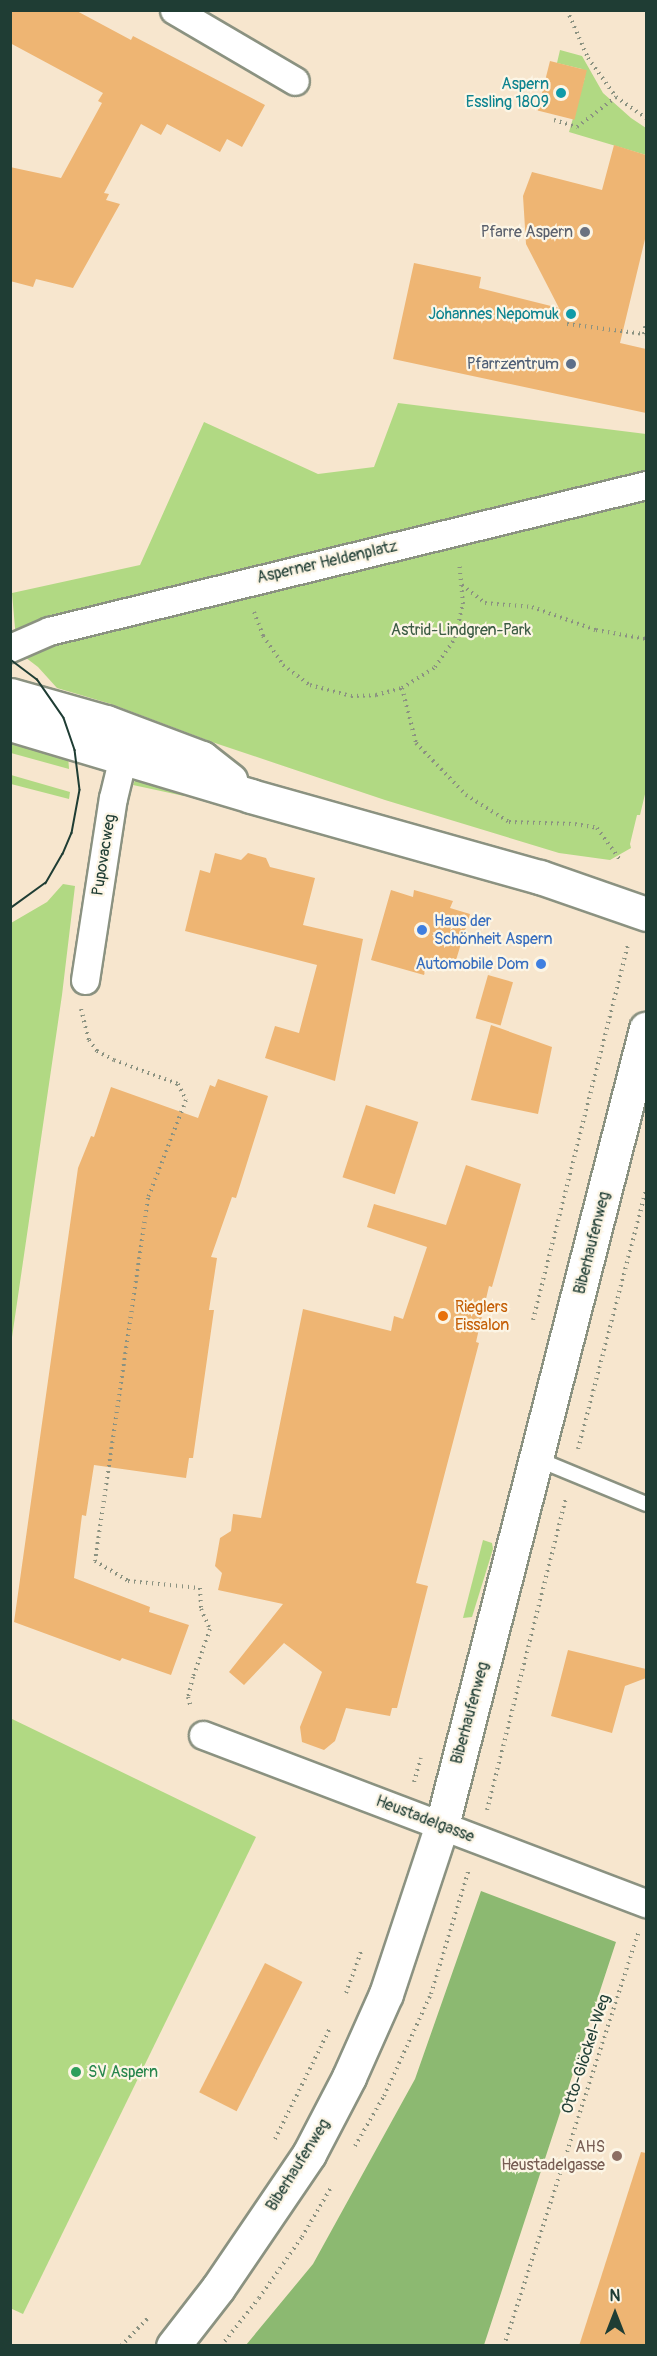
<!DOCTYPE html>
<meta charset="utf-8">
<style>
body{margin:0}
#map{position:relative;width:657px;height:2356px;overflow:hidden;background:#f7e6ce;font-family:Pangolin,sans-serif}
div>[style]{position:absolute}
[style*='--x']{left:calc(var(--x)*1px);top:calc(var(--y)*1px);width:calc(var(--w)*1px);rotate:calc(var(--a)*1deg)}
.green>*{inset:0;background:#b1d983}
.forest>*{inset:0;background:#8cb971}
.building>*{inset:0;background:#eeb573;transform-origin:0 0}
.path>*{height:4px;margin-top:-2px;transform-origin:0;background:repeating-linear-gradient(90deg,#8b9281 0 1.5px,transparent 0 6px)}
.roads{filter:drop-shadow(2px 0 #8b9281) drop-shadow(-2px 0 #8b9281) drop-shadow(0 2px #8b9281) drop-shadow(0 -2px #8b9281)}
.lane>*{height:14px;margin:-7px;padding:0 7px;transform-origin:7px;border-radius:7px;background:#fff}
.street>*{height:27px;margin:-13.5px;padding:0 13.5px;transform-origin:13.5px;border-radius:13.5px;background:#fff}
.secondary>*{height:33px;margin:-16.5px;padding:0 16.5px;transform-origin:16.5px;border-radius:16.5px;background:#fff}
.tram>*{height:1.5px;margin:-0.75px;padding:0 0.75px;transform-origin:0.75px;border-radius:0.75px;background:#1f3d34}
.dots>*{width:16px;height:16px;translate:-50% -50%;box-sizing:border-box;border:3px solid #fcf5e5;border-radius:50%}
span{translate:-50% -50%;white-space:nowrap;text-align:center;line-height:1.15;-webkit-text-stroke:4.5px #fcf5e5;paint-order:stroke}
.culture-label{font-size:16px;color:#0d838f}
.right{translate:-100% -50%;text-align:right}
.worship-label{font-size:16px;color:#5b616d}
.service-label{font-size:16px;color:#4e5e75}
.street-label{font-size:16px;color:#1f3d34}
.park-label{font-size:16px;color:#3c5c44}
.shop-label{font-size:16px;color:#366cbe}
.left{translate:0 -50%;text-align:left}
.food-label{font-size:16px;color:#c56008}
.leisure-label{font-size:16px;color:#27864d}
.education-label{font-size:16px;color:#785e54}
.frame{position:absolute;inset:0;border:12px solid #1f3d34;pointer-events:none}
.north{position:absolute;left:585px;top:2284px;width:60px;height:60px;-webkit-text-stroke:4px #fcf5e5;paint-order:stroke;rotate:0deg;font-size:16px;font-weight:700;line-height:24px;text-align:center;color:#1f3d34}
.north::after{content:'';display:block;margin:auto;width:21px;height:27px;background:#1f3d34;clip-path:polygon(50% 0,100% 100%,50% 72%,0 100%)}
</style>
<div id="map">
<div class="green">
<i style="clip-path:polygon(560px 50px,582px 56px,603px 93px,631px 118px,646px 128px,646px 155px,569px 132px,585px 77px,582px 69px,557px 63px)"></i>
<i style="clip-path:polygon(398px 403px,646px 434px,646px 790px,640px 815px,637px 815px,630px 844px,631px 848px,610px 860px,559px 853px,385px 800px,212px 742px,111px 704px,57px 688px,38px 667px,17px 651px,12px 593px,140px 565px,204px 422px,318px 474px,374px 467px)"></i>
<i style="clip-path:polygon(10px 733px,68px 755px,69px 769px,11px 753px)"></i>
<i style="clip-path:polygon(11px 775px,70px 792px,69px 799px,11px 784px)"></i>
<i style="clip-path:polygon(137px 776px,190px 794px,184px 796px,133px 785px)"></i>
<i style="clip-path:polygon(63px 884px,75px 886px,62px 995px,11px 1344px,11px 923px,47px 902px)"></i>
<i style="clip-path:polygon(483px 1540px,492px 1543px,493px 1549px,472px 1617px,463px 1618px)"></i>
<i style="clip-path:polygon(10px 1718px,256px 1837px,23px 2314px,10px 2308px)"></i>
</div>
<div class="forest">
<i style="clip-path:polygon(481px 1891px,616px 1942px,484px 2345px,246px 2345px,313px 2264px,415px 2079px)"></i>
</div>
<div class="building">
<i style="clip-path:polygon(10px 10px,75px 10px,131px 40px,133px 36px,265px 105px,242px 147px,227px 139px,220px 152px,167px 124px,161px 135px,141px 124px,104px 193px,109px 194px,106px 200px,120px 204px,73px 288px,36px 279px,33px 287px,10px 281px,10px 167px,61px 178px,102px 103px,98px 101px,103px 93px,10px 43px)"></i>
<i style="left:550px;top:61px;width:38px;height:51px;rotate:14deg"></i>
<i style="clip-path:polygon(614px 145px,646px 155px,646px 235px,620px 343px,646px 349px,646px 413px,393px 359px,414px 263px,481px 277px,479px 288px,559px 308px,526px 244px,523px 196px,532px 172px,602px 190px)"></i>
<i style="clip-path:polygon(215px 853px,241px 860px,248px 853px,266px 858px,270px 867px,315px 878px,303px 925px,363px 939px,335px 1081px,265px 1058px,275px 1026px,299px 1033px,317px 965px,185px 931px,200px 870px,210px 873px)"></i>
<i style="clip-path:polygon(391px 890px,413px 897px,414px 890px,453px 901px,450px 908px,470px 914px,453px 970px,428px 962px,424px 975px,371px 960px)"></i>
<i style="left:488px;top:975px;width:26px;height:45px;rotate:16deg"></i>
<i style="clip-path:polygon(491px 1025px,552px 1047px,538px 1114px,471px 1100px)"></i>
<i style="clip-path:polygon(218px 1079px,268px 1096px,236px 1198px,232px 1197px,211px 1257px,217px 1258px,209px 1310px,214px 1310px,193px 1458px,189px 1458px,186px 1478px,94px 1465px,86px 1516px,82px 1515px,74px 1578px,150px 1607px,149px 1612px,189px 1625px,171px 1675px,122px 1658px,120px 1661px,14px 1622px,78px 1168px,91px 1136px,94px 1137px,111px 1087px,198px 1118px,210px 1085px,215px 1087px)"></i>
<i style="left:366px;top:1105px;width:55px;height:76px;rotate:18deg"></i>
<i style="clip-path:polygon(466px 1165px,521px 1184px,492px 1287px,489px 1286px,476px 1342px,479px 1343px,416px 1583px,428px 1586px,397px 1708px,392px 1708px,390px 1716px,346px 1708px,335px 1741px,324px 1750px,302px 1742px,300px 1727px,322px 1672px,284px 1643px,244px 1685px,229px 1672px,283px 1604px,218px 1590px,222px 1573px,215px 1566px,220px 1538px,231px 1531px,233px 1514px,261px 1518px,303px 1309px,391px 1331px,394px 1316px,403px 1319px,427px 1247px,367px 1227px,374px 1204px,446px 1225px)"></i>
<i style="clip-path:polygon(568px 1650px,646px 1669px,646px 1678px,625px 1686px,612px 1733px,551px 1716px)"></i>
<i style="left:265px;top:1963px;width:42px;height:145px;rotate:27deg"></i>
<i style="clip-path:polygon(641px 2152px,646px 2153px,646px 2346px,579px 2346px)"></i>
</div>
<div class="path">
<i style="--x:567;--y:10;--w:52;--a:66.4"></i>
<i style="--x:588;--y:58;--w:48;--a:54.3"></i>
<i style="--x:616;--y:97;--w:37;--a:35"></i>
<i style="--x:554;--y:120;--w:24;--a:17"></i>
<i style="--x:577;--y:127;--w:49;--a:-37.6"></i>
<i style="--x:567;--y:324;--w:78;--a:7.4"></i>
<i style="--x:644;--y:334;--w:11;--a:-80"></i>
<i style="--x:462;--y:585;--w:29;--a:38"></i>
<i style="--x:485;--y:603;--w:47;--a:4.9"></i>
<i style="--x:532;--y:607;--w:68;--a:19.8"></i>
<i style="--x:596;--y:630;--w:51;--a:10.2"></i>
<i style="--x:254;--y:612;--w:26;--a:69"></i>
<i style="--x:263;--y:636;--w:35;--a:55"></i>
<i style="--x:283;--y:665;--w:34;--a:37"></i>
<i style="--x:310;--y:685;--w:42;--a:15"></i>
<i style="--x:351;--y:696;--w:25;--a:-2"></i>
<i style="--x:376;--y:695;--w:27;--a:-15"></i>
<i style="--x:402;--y:688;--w:39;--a:-32"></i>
<i style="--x:435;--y:667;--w:35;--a:-55"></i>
<i style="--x:455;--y:638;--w:35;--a:-77"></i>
<i style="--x:463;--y:604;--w:42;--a:-95.4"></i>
<i style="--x:402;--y:688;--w:57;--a:75.7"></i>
<i style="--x:416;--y:743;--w:72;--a:46.1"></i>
<i style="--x:466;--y:795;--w:51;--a:32.1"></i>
<i style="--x:509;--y:822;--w:66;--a:1.7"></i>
<i style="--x:575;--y:824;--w:22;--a:10"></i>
<i style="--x:597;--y:828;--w:39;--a:54"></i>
<i style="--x:81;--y:1009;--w:32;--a:76"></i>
<i style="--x:89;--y:1040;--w:14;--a:54"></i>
<i style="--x:97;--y:1051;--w:19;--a:28"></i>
<i style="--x:114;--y:1060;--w:68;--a:20.6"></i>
<i style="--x:178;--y:1084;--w:18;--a:63"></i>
<i style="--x:186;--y:1100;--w:105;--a:111.2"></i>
<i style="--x:148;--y:1198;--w:367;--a:98.3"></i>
<i style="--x:95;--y:1561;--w:39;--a:31"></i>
<i style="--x:128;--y:1581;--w:72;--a:5.6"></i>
<i style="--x:200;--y:1588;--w:21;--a:87"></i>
<i style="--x:201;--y:1609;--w:22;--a:66"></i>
<i style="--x:210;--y:1629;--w:51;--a:109.5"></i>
<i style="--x:193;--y:1677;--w:21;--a:104"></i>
<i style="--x:188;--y:1697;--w:11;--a:75"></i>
<i style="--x:533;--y:1320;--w:388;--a:-75.8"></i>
<i style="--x:578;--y:1449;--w:269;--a:-75.3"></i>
<i style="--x:414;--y:1782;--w:25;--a:-74"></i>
<i style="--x:487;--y:1810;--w:323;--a:-75.8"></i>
<i style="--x:346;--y:1993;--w:47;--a:-70"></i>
<i style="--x:275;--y:2139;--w:122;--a:-63.6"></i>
<i style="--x:355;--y:2146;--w:58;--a:-59.9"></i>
<i style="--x:384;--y:2096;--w:112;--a:-65.3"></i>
<i style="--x:431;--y:1994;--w:131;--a:-73.1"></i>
<i style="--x:121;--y:2346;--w:39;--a:-46"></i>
<i style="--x:221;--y:2346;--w:61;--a:-51.6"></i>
<i style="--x:259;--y:2298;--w:75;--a:-54.8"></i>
<i style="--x:302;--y:2237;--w:56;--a:-59.7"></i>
<i style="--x:504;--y:2346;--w:434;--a:-72"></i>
</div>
<div class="roads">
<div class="lane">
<i style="--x:537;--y:1459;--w:118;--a:22.4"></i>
</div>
<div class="street">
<i style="--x:174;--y:10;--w:140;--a:30.4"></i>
<i style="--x:10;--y:648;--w:43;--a:-23.6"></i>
<i style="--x:49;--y:631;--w:615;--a:-13.74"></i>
<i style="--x:85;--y:980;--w:184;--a:-81.3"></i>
<i style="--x:113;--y:798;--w:60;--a:-76.4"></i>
<i style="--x:203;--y:1735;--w:474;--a:20.8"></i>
</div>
<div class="secondary">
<i style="--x:10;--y:695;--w:100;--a:15.7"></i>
<i style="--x:106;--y:722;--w:103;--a:20.6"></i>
<i style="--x:202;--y:758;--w:36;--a:38"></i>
<i style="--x:10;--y:724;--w:252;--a:16.6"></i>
<i style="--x:251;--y:796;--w:300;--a:15.7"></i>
<i style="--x:540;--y:877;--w:112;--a:19.2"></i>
<i style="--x:173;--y:2346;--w:73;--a:-52.2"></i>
<i style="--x:218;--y:2288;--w:162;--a:-55.8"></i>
<i style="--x:309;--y:2154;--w:87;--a:-62.5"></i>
<i style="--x:349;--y:2077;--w:91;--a:-66"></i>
<i style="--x:386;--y:1994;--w:178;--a:-71.7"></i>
<i style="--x:442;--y:1825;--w:822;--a:-75.63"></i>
</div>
</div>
<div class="tram">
<i style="--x:10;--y:659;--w:34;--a:37"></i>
<i style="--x:37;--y:679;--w:47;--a:55.3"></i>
<i style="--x:64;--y:718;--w:34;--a:71"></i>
<i style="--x:75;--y:750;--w:40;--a:82.9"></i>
<i style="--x:80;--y:790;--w:44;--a:100.5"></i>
<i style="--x:72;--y:833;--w:23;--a:113"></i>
<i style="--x:63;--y:854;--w:34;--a:120"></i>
<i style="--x:46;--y:883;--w:44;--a:144.2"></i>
</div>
<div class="dots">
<i style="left:561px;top:93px;background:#0f9aa8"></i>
<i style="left:585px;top:232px;background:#6b7280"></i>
<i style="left:571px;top:314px;background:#0f9aa8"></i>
<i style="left:571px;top:364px;background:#5c6f8a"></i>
<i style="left:422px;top:930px;background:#3f7fe0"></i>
<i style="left:541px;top:964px;background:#3f7fe0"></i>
<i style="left:443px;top:1316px;background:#e8710a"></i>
<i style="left:76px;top:2072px;background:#2e9e5b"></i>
<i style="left:617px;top:2156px;background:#8d6e63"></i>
</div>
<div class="culture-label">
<span class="right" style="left:549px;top:93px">Aspern<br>Essling 1809</span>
<span class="right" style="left:559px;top:314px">Johannes Nepomuk</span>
</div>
<div class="worship-label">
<span class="right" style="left:573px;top:232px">Pfarre Aspern</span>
</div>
<div class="service-label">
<span class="right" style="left:559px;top:364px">Pfarrzentrum</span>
</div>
<div class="street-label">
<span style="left:327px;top:562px;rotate:-13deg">Asperner Heldenplatz</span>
<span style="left:104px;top:855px;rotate:-81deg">Pupovacweg</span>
<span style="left:592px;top:1243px;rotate:-76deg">Biberhaufenweg</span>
<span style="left:470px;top:1713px;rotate:-75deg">Biberhaufenweg</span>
<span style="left:425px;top:1819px;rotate:21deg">Heustadelgasse</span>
<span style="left:586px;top:2054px;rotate:-72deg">Otto-Glöckel-Weg</span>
<span style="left:298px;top:2165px;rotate:-58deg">Biberhaufenweg</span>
</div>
<div class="park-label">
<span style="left:461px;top:630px">Astrid-Lindgren-Park</span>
</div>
<div class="shop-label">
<span class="left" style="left:434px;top:930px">Haus der<br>Schönheit Aspern</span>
<span class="right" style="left:529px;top:964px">Automobile Dom</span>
</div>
<div class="food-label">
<span class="left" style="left:455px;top:1316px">Rieglers<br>Eissalon</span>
</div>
<div class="leisure-label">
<span class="left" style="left:88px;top:2072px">SV Aspern</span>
</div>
<div class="education-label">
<span class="right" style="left:605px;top:2156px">AHS<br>Heustadelgasse</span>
</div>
<div class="frame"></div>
<div class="north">N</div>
</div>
